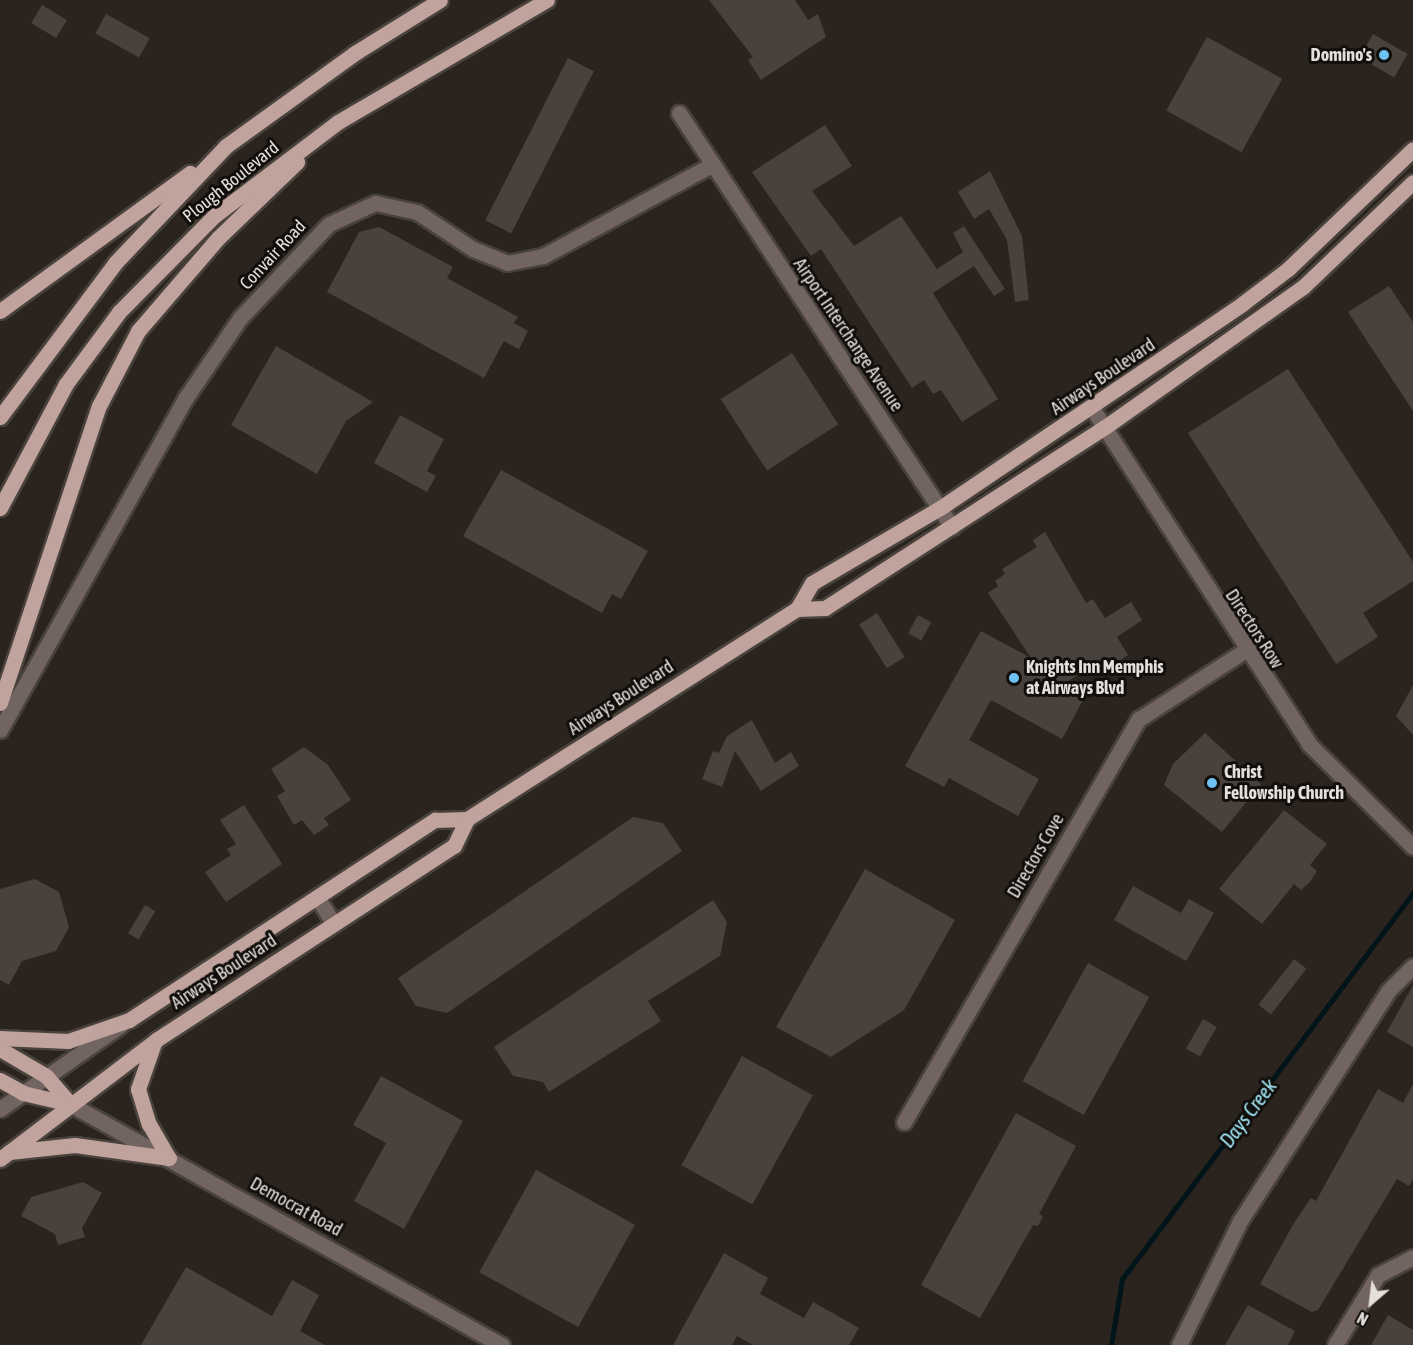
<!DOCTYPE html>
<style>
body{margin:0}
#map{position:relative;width:1413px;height:1345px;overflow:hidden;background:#2b241e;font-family:"Asap Condensed",sans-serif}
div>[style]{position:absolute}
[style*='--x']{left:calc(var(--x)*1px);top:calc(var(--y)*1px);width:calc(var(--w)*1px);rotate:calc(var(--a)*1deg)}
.stream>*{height:4.5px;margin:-2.25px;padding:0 2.25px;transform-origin:2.25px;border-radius:2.25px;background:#001419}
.building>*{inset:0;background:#49413b;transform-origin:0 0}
.roads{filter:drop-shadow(2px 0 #49423c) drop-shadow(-2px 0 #49423c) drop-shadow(0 2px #49423c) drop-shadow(0 -2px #49423c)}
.minor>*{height:15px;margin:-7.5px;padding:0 7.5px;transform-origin:7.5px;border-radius:7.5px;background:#726461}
.major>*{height:15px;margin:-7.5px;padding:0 7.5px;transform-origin:7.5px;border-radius:7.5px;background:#c0a39c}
.dots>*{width:16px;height:16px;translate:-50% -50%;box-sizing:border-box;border:3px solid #110e0b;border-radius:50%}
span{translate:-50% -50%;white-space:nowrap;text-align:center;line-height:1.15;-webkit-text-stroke:6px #110e0b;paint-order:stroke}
.poi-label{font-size:18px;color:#e4dfdb;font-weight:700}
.right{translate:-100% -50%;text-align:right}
.left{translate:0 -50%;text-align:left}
.street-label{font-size:18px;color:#e4dfdb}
.water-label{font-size:20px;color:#a2e8f7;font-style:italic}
.north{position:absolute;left:1341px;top:1273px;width:60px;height:60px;-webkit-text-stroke:4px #110e0b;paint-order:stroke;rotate:208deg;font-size:16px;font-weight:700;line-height:24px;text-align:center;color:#e4dfdb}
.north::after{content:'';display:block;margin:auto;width:21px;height:27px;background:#e4dfdb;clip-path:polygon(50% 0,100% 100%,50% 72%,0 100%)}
</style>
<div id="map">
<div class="stream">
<i style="--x:1111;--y:1345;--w:67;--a:-80.5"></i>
<i style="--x:1122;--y:1279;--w:483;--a:-53"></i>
</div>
<div class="building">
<i style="clip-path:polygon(709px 0,795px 0,808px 20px,818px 14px,826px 37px,761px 80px,748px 60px,753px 57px)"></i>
<i style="left:42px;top:5px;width:29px;height:21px;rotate:31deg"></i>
<i style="left:106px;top:14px;width:50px;height:22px;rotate:29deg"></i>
<i style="left:1373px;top:34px;width:40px;height:27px;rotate:30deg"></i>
<i style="left:1207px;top:37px;width:86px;height:84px;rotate:29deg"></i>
<i style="left:568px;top:58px;width:29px;height:182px;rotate:27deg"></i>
<i style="clip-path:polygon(825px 125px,852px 166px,812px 191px,854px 246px,901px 216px,937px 269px,963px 252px,953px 233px,964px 226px,1005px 289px,994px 296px,974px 266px,933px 293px,998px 399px,962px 422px,941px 390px,933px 394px,924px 380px,912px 388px,821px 249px,811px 256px,752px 172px)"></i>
<i style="clip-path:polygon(990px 171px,1022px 236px,1029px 300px,1015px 302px,1007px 240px,989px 209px,974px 219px,958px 192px)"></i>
<i style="clip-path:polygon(379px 227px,453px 267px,447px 278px,518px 317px,514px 323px,528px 331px,519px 349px,504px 341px,484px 378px,327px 292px,359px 232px)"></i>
<i style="clip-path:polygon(1389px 286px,1413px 322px,1413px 411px,1348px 312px)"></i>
<i style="clip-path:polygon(276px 346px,373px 402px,346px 421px,317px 474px,231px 425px)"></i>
<i style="left:792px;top:353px;width:85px;height:85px;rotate:57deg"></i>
<i style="clip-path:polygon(1288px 369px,1413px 562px,1413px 581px,1363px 613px,1378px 637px,1336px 664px,1188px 433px)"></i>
<i style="clip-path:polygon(400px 415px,444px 439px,427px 471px,436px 476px,427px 492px,374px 463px)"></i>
<i style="clip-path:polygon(501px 470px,648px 551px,621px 599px,612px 594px,602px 613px,463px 536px)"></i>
<i style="clip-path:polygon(1045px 532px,1086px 603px,1093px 599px,1105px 618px,1131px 602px,1142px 620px,1117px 637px,1128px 655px,1107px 669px,1101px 660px,1059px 687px,1083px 700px,1062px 739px,991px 700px,969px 740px,1039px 779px,1018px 816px,949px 778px,944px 787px,905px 766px,981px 631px,1031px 658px,988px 593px,998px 586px,995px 581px,1005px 574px,1002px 569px,1037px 547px,1033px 540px)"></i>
<i style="left:877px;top:613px;width:52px;height:21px;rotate:58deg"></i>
<i style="left:918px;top:615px;width:15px;height:21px;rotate:28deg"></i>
<i style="clip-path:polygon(1413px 685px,1413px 735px,1396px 716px)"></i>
<i style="clip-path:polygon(752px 720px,775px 763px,791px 752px,799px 766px,761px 791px,735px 751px,722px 787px,702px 779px,713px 751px,719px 753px,727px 736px)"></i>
<i style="clip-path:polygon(1205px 733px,1261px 784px,1222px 832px,1164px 785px,1173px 764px)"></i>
<i style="clip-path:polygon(304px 747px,328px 765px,351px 800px,324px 818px,329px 825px,314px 835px,302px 820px,294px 825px,277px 796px,285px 791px,271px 769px)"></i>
<i style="clip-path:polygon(244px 805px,282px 864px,226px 902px,205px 872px,231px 855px,227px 849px,236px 844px,220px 820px)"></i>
<i style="clip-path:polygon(1284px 810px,1327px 844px,1310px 865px,1317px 871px,1309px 883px,1301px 890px,1294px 884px,1262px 924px,1219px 889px)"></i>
<i style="clip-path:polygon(633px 817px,663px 823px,682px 851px,447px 1013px,416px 1006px,398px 978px)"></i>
<i style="clip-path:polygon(865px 869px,955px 920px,904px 1010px,831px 1057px,776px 1027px)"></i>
<i style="clip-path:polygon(35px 879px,59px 892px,69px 927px,56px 951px,22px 961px,9px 985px,0 980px,0 889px)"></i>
<i style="clip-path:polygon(1133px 886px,1181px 913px,1189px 899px,1214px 913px,1186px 961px,1114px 920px)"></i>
<i style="clip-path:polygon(713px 900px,727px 922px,720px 956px,648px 1001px,661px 1021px,549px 1092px,543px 1082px,513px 1076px,494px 1047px)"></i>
<i style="left:145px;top:905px;width:12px;height:33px;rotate:31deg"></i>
<i style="left:1294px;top:959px;width:16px;height:58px;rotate:38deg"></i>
<i style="left:1088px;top:963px;width:70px;height:135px;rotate:29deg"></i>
<i style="clip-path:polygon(1413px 985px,1413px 1047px,1387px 1032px)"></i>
<i style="left:1203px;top:1019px;width:16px;height:34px;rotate:30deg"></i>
<i style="left:742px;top:1056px;width:81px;height:125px;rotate:29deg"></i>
<i style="clip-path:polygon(381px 1076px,463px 1121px,404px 1229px,354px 1201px,386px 1143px,353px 1125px)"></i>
<i style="clip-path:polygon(1413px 1084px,1413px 1179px,1409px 1186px,1397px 1179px,1318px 1310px,1312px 1312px,1260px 1284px,1294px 1223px,1311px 1198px,1316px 1201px,1378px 1089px,1403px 1103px)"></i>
<i style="clip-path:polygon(1016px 1113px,1076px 1146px,1039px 1214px,1043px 1216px,1038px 1226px,1033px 1225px,980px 1318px,921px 1285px)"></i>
<i style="left:536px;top:1170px;width:113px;height:117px;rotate:29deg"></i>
<i style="clip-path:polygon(83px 1182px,102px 1193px,82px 1228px,85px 1237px,58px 1245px,55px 1234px,21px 1216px,31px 1197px)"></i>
<i style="clip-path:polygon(724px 1253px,768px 1278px,760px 1294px,804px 1318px,813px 1302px,859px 1328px,849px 1345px,753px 1345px,737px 1336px,732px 1345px,673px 1345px)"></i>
<i style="clip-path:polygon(186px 1267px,272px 1316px,292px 1280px,319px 1295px,300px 1331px,325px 1345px,141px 1345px)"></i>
<i style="clip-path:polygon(1248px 1305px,1295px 1331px,1288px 1345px,1225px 1345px)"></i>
<i style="clip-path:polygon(1388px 1315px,1413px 1330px,1413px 1345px,1371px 1345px)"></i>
</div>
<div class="roads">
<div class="minor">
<i style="--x:679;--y:113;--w:496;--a:56.6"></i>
<i style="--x:1092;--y:408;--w:400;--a:57.1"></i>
<i style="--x:1309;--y:744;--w:146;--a:44.7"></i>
<i style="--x:0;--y:730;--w:383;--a:-60.8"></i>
<i style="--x:187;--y:396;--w:94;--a:-55.8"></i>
<i style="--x:240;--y:318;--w:129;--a:-46.6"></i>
<i style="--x:329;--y:224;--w:51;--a:-24.5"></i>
<i style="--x:375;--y:203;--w:43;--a:12.1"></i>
<i style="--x:417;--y:212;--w:67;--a:33.5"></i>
<i style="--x:473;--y:249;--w:37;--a:22"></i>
<i style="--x:507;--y:263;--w:37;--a:-11"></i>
<i style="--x:543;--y:256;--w:191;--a:-28.4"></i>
<i style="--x:317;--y:897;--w:32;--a:58"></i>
<i style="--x:70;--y:1104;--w:495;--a:29.2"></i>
<i style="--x:0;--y:1109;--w:147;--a:-34.8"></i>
<i style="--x:904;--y:1122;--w:467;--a:-59.8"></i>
<i style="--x:1139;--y:719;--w:125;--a:-32.9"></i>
<i style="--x:1179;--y:1345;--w:138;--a:-63.8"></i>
<i style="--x:1240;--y:1221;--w:274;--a:-57.2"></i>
<i style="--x:1388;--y:991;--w:35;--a:-45"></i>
<i style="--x:1335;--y:1345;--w:82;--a:-58.4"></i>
<i style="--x:1378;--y:1275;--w:39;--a:-27"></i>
</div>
<div class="major">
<i style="--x:0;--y:311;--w:235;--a:-36"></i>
<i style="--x:0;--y:417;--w:192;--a:-53.2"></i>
<i style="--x:115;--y:263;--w:161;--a:-46.5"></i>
<i style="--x:226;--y:146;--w:159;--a:-35.8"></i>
<i style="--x:355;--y:53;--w:100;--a:-31.9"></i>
<i style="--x:0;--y:508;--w:140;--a:-62"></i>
<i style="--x:66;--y:384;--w:89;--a:-53.6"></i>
<i style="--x:119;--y:312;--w:135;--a:-45.3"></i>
<i style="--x:214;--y:216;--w:156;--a:-37.2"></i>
<i style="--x:338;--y:122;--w:242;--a:-30.3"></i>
<i style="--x:797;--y:609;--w:28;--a:-2"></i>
<i style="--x:825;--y:608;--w:333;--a:-32.9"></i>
<i style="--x:1105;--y:427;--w:242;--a:-35.3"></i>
<i style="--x:1303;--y:287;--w:152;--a:-43.7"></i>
<i style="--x:0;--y:703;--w:313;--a:-71.6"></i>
<i style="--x:99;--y:406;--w:85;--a:-62.5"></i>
<i style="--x:138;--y:331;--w:123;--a:-49.3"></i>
<i style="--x:218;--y:238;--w:110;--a:-43.9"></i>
<i style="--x:0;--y:1038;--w:68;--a:2.5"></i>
<i style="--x:68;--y:1041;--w:65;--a:-19"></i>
<i style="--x:129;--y:1020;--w:366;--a:-33.2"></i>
<i style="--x:435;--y:820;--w:32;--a:-2"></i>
<i style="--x:467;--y:819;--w:391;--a:-32.5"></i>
<i style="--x:797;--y:609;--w:30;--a:-60"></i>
<i style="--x:812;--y:583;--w:148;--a:-30.4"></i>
<i style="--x:940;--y:508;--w:364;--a:-34"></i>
<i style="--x:1242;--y:304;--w:58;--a:-37.3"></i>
<i style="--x:1288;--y:269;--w:173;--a:-43.8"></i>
<i style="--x:154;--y:1043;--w:49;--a:109.2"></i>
<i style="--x:138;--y:1089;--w:37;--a:73"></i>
<i style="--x:149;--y:1124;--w:39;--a:60"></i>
<i style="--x:0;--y:1049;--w:53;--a:30.4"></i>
<i style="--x:46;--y:1076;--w:37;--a:49"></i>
<i style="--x:0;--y:1080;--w:26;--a:29"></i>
<i style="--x:23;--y:1093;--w:48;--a:13.2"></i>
<i style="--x:9;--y:1152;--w:66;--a:-6.1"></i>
<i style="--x:75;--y:1145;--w:95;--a:7.9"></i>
<i style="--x:0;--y:1159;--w:196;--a:-37.3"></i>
<i style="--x:156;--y:1040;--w:356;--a:-33.1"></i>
<i style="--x:454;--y:846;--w:30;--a:-64"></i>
</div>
</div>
<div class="dots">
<i style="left:1384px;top:55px;background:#6ec2f3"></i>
<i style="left:1014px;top:678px;background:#6ec2f3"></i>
<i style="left:1212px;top:783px;background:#6ec2f3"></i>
</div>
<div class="poi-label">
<span class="right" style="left:1372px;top:55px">Domino's</span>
<span class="left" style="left:1026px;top:678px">Knights Inn Memphis<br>at Airways Blvd</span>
<span class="left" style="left:1224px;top:783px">Christ<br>Fellowship Church</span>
</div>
<div class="street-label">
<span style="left:231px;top:182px;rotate:-39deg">Plough Boulevard</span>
<span style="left:273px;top:255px;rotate:-47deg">Convair Road</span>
<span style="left:848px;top:335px;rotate:56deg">Airport Interchange Avenue</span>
<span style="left:1103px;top:377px;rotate:-34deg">Airways Boulevard</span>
<span style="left:1254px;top:629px;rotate:57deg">Directors Row</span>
<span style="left:621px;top:698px;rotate:-33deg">Airways Boulevard</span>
<span style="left:1036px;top:856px;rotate:-60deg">Directors Cove</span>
<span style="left:224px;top:972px;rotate:-33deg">Airways Boulevard</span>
<span style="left:296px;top:1207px;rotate:29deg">Democrat Road</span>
</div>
<div class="water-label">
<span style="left:1248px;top:1113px;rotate:-53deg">Days Creek</span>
</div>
<div class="north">N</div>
</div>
